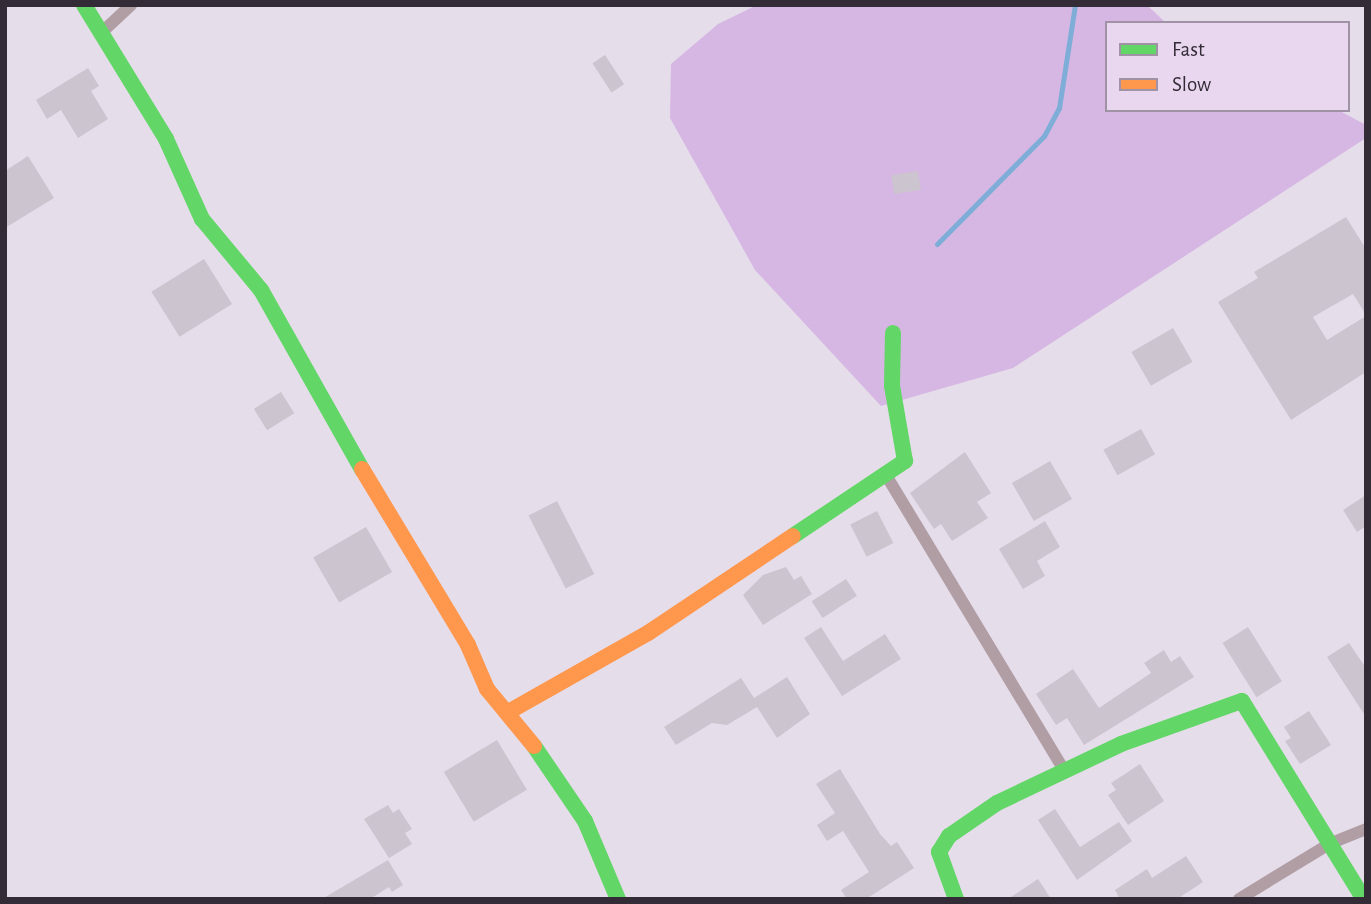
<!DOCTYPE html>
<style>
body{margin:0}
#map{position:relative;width:1371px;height:904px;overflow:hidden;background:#e6ddea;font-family:"Alegreya Sans",sans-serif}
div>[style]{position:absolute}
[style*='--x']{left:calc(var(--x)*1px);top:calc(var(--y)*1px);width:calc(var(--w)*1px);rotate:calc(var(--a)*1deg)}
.forest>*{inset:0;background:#d6b7e3}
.stream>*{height:5px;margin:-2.5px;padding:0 2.5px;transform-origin:2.5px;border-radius:2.5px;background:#7eadd8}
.building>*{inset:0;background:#ccc4ce;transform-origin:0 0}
.street>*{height:12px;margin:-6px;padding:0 6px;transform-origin:6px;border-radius:6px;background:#b09ea4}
.fast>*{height:16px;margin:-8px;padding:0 8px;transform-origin:8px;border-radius:8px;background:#63d668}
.slow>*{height:16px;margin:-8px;padding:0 8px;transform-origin:8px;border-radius:8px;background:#ff974d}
span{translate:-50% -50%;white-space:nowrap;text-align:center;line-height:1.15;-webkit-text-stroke:6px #e9d7f0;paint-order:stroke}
.frame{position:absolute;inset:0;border:7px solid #332c36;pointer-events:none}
.legend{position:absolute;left:1105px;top:21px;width:245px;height:91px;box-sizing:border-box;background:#e9d7f0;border:2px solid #a093a6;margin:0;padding:9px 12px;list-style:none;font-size:21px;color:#332c36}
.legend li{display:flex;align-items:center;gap:14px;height:35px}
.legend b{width:35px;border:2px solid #a093a6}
</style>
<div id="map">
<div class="forest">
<i style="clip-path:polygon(757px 5px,1147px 5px,1166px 23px,1107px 23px,1107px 110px,1338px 110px,1366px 125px,1366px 138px,1013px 368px,881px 406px,755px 270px,670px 118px,671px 64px,718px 24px)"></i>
</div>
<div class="stream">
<i style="--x:937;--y:244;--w:152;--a:-45.3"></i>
<i style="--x:1044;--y:136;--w:32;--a:-62"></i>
<i style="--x:1059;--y:108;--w:104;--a:-81.2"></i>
</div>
<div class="building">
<i style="left:605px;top:55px;width:35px;height:15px;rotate:57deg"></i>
<i style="clip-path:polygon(88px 68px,99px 86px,91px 91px,108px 119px,78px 138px,61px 110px,47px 119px,36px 100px)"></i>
<i style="clip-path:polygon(28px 156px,54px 198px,5px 228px,5px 171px)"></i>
<i style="left:918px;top:171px;width:19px;height:27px;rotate:81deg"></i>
<i style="clip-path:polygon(1346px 217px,1366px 249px,1366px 315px,1353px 294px,1313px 317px,1327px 340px,1366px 316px,1366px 372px,1291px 420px,1218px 302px,1258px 278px,1254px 272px)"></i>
<i style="left:204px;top:259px;width:53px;height:62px;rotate:58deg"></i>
<i style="left:1173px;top:328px;width:39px;height:48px;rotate:60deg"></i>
<i style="left:281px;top:392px;width:25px;height:32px;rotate:58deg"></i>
<i style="left:1141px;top:429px;width:29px;height:43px;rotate:61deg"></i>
<i style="clip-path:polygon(965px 452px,991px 493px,977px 502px,988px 518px,952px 541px,941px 524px,934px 529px,910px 493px)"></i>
<i style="left:1050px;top:461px;width:44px;height:44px;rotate:60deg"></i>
<i style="clip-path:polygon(1366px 495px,1366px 526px,1357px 532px,1343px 510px)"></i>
<i style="left:557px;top:501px;width:82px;height:32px;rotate:63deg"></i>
<i style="left:877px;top:511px;width:36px;height:30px;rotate:63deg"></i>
<i style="clip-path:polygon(1045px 521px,1060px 547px,1037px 561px,1045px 576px,1023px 589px,999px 549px)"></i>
<i style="left:366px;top:527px;width:52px;height:61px;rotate:60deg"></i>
<i style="clip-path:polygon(786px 567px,794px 580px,801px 576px,812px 594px,763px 625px,743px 595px,763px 575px)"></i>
<i style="left:846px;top:579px;width:20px;height:41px;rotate:57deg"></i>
<i style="clip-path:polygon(821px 627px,843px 661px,885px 634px,901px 659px,842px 696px,804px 638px)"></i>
<i style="left:1248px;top:627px;width:64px;height:30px;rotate:58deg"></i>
<i style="clip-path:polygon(1349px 643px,1366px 668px,1366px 717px,1327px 657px)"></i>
<i style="clip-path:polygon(1164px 650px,1171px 662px,1180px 656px,1194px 677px,1084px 745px,1067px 718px,1056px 725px,1036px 694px,1073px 669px,1099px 708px,1151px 673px,1144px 663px)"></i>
<i style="clip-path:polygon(787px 677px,810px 714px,777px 738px,757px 707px,727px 725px,712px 723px,676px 745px,664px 727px,741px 678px,754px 698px)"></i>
<i style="clip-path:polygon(1309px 711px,1331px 745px,1300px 764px,1285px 741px,1291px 738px,1284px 727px)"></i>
<i style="left:497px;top:740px;width:58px;height:62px;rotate:59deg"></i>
<i style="clip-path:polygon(1140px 764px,1164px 801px,1128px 825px,1108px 795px,1116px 790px,1111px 783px)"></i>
<i style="clip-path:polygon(840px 769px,880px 834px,891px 846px,897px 842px,914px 868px,866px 899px,847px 899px,841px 890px,869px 872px,843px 831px,827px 841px,817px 825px,835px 813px,816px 784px)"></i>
<i style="clip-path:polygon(388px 805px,393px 813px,399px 809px,412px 829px,405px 833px,412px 844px,389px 858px,364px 819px)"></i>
<i style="clip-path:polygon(1055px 809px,1080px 847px,1119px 822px,1132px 841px,1077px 880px,1038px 820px)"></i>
<i style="clip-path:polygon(1186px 856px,1203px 882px,1177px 899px,1120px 899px,1115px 890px,1147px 869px,1152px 878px)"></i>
<i style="clip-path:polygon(388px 860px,403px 885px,392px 892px,389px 887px,370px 899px,322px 899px)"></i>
<i style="clip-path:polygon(1038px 879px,1051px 899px,1008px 899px)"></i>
</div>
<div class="street">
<i style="--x:101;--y:33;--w:41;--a:-43"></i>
<i style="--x:886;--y:475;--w:347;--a:58.9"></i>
<i style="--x:1239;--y:899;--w:105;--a:-31.4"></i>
<i style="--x:1329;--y:844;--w:40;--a:-22"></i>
</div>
<div class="fast">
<i style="--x:84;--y:5;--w:157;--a:58.5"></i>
<i style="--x:166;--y:139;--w:88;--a:65.8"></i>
<i style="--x:202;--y:219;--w:92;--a:50.3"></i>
<i style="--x:261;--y:290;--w:206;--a:60.6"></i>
<i style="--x:793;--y:536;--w:135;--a:-33.8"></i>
<i style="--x:905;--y:461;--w:76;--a:-99.8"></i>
<i style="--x:892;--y:386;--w:53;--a:-88.9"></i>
<i style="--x:534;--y:746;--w:91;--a:55.8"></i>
<i style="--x:585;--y:821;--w:85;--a:67.1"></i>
<i style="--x:956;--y:899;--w:50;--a:-109.9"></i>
<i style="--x:939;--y:852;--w:19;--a:-58"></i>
<i style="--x:949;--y:836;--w:58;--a:-34.5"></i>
<i style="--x:997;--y:803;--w:137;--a:-25.4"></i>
<i style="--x:1121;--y:744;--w:128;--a:-19.6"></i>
<i style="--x:1242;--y:701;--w:233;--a:58.4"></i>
</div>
<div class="slow">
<i style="--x:362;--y:469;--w:205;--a:58.9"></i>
<i style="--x:468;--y:645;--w:48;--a:66.6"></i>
<i style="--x:487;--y:689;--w:74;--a:50.5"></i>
<i style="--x:510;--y:711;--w:159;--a:-29.5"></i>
<i style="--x:648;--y:633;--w:174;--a:-33.8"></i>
</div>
<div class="frame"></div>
<ul class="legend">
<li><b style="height:9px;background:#63d668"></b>Fast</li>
<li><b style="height:9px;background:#ff974d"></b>Slow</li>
</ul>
</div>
